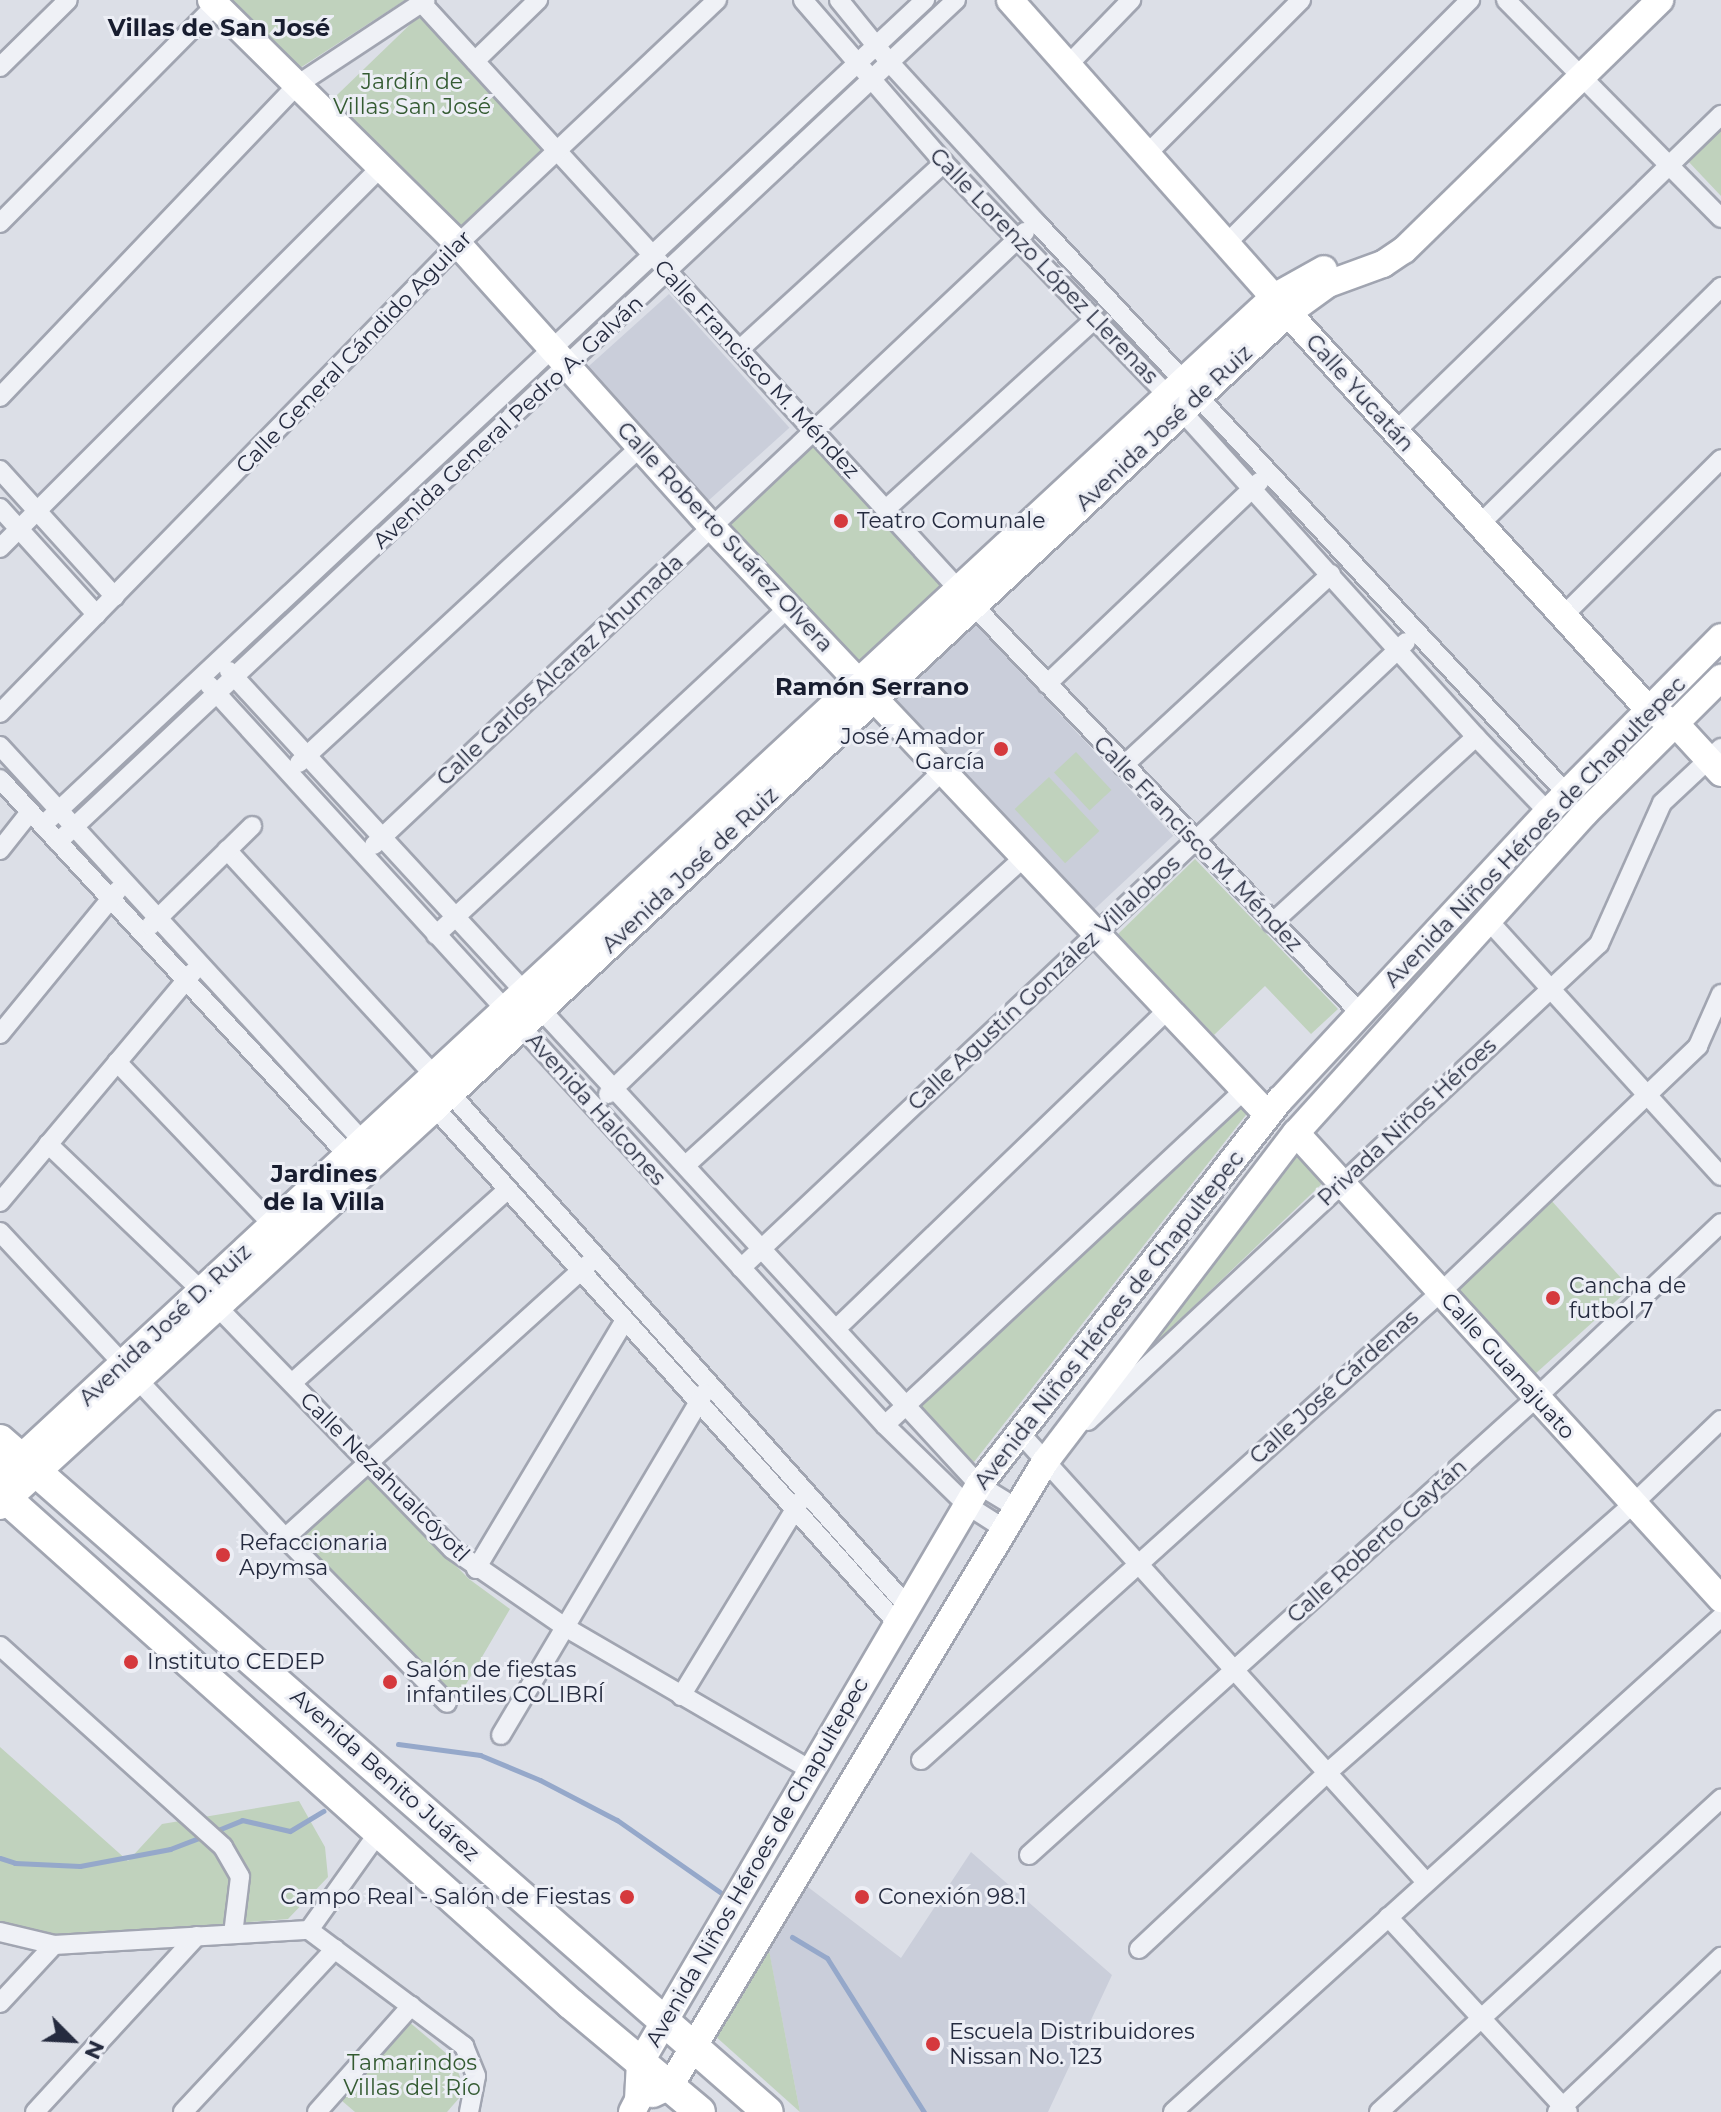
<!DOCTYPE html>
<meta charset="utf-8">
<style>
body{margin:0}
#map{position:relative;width:1721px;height:2112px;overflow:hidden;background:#dcdfe7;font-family:Montserrat,sans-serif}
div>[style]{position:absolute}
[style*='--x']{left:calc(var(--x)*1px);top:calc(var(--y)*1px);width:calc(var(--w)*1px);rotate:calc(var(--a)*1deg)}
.built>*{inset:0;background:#caceda;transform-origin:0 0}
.green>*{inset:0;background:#c0d2bd;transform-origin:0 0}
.stream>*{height:5px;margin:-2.5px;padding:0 2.5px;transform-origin:2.5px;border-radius:2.5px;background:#95a8ca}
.roads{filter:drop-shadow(2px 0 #a1a5b1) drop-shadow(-2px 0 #a1a5b1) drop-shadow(0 2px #a1a5b1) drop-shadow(0 -2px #a1a5b1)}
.street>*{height:18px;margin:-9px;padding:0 9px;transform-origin:9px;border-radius:9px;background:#eff1f6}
.secondary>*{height:26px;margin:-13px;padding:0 13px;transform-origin:13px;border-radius:13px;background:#fff}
.primary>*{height:30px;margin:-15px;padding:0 15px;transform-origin:15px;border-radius:15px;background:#fff}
.dots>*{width:22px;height:22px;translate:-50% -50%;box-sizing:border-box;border:4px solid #eceef5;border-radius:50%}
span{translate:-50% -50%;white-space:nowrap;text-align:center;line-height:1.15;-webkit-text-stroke:6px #eceef5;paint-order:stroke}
.park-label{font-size:22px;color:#345b32}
.street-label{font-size:22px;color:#252b3f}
.poi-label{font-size:22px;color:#252b3f}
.left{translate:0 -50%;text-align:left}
.right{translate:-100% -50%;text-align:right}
.neighbourhood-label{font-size:24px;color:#181d2f;font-weight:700}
.north{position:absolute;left:32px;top:2000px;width:80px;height:80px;-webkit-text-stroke:6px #eceef5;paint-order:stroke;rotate:114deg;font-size:22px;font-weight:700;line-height:32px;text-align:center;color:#252b3f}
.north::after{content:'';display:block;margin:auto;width:28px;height:36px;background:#252b3f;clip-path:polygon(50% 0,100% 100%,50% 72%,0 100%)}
</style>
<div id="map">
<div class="built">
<i style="left:669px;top:294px;width:180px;height:110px;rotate:48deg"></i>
<i style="left:972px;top:620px;width:295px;height:110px;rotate:47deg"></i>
<i style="clip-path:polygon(971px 1852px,1112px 1975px,1048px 2112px,800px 2112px,768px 1946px,804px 1884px,901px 1958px)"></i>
</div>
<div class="green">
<i style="clip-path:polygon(228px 0,405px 0,300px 68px)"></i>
<i style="left:422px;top:13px;width:182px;height:129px;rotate:46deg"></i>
<i style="clip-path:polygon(1721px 125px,1721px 196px,1686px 159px)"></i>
<i style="left:814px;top:439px;width:199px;height:120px;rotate:48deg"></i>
<i style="left:1076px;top:752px;width:52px;height:30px;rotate:47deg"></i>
<i style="left:1049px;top:777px;width:74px;height:47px;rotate:47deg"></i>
<i style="clip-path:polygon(1195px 859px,1338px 1009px,1311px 1034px,1265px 986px,1214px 1035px,1118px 934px)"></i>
<i style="clip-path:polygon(1242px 1102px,1249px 1111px,974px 1462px,919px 1407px)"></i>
<i style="clip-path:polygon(1299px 1143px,1330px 1176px,1122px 1375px)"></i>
<i style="left:1550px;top:1199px;width:120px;height:130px;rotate:48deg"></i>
<i style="clip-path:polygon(364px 1473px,469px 1579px,510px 1609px,458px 1698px,294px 1539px)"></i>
<i style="clip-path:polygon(0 1747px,128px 1861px,162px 1824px,299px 1801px,325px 1847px,328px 1877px,288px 1919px,43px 1938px,0 1926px)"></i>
<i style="clip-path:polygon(768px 1945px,800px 2112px,714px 2035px)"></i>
<i style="clip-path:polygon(408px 2021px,453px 2059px,460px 2077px,460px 2097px,447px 2112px,355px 2112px,341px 2100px)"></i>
</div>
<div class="stream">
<i style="--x:398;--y:1744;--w:83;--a:7.6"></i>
<i style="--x:480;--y:1755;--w:65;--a:22.6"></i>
<i style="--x:540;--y:1780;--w:87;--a:27.5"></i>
<i style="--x:617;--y:1820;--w:126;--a:35"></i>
<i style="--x:213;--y:1832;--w:31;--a:-22"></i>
<i style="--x:242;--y:1820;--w:49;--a:12.9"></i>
<i style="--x:290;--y:1831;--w:39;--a:-31"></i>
<i style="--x:0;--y:1858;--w:16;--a:18"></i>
<i style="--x:15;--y:1863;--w:65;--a:2.6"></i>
<i style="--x:80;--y:1866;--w:92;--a:-10.7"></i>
<i style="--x:170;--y:1849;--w:36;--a:-21"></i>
<i style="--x:792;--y:1937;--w:41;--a:31"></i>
<i style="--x:827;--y:1958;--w:182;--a:57.8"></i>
</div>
<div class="roads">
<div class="street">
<i style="--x:419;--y:0;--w:822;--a:47.52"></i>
<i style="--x:974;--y:606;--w:564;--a:46.51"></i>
<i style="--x:803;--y:0;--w:216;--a:49.1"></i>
<i style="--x:944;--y:163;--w:323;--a:46.1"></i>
<i style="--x:1168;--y:396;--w:460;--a:47.9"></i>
<i style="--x:1476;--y:737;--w:104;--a:46.2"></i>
<i style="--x:839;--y:0;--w:82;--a:50.9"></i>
<i style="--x:891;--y:64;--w:214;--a:47.5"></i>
<i style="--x:1036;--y:222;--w:779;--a:47.13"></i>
<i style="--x:1506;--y:0;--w:306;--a:45.4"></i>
<i style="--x:475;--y:61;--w:88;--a:-44.1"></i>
<i style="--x:1068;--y:65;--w:91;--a:-45.9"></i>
<i style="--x:0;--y:67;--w:95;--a:-44.6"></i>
<i style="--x:1147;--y:154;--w:218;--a:-45"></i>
<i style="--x:0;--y:223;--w:307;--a:-45.3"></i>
<i style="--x:1227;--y:243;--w:344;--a:-45"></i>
<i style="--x:740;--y:349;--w:276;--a:-42.4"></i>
<i style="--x:0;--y:397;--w:431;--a:-46.4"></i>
<i style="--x:297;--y:85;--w:154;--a:-33.4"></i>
<i style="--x:1395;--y:432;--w:455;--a:-44.2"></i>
<i style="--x:0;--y:470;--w:171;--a:47.8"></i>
<i style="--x:0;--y:508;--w:144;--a:47.8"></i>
<i style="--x:886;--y:509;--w:281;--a:-42.3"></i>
<i style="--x:1481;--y:523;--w:337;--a:-44.5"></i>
<i style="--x:0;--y:548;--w:537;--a:-45"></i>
<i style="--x:1564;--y:615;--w:221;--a:-44.8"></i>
<i style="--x:229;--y:671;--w:1107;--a:47.34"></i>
<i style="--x:979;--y:1485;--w:42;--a:31.4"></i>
<i style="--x:1047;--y:684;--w:293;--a:-43.6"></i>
<i style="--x:209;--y:685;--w:1002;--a:47.59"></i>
<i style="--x:885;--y:1425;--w:115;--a:44.3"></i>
<i style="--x:967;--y:1505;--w:43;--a:32.6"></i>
<i style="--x:0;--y:713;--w:656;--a:-45.68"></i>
<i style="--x:458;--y:244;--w:356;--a:-43.3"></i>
<i style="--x:0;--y:746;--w:546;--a:47.45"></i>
<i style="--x:299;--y:763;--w:466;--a:-42.8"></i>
<i style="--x:1123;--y:766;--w:283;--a:-42.7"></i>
<i style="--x:0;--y:779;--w:522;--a:47.25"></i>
<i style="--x:43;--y:825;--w:1208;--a:-43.09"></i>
<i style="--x:58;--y:842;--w:1231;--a:-43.16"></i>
<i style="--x:374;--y:845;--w:894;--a:-43.28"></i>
<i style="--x:0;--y:850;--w:48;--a:-51.7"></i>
<i style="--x:227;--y:850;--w:307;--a:47.4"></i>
<i style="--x:1488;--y:920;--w:346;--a:47.7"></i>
<i style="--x:1272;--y:923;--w:276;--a:-42.4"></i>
<i style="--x:150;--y:926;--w:143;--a:-44.4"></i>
<i style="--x:436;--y:935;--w:482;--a:-42.9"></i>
<i style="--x:0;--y:1034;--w:185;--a:-50.7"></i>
<i style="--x:117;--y:1062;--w:226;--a:46.3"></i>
<i style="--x:450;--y:1093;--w:687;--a:48.3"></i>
<i style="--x:608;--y:1094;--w:466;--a:-44"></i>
<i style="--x:435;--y:1108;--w:692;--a:48.11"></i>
<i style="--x:48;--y:1144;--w:213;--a:43.7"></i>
<i style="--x:202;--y:1291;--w:359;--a:45.9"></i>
<i style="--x:452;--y:1549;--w:137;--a:34.6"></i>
<i style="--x:565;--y:1627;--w:285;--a:30.2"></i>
<i style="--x:686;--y:1165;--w:457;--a:-42.3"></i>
<i style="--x:0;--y:1202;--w:300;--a:-50"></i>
<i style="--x:0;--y:1232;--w:418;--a:47"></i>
<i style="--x:285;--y:1538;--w:231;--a:45.5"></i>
<i style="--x:741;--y:1268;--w:913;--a:-43.27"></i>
<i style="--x:837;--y:1328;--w:460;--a:-43.9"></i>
<i style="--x:292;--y:1383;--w:290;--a:-41.9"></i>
<i style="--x:1088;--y:1421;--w:699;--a:-43.03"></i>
<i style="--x:1599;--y:944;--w:154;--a:-65.9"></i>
<i style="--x:1662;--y:803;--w:81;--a:-43"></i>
<i style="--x:885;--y:1425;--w:491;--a:-43"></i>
<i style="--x:1020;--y:1433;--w:605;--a:47.88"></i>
<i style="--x:285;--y:1538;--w:409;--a:-42.1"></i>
<i style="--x:476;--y:1569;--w:290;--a:-59.1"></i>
<i style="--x:0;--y:1646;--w:300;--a:42"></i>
<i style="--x:223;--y:1847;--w:34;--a:60"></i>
<i style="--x:240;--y:1877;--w:57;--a:97"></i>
<i style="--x:681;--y:1696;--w:228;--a:-58.6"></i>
<i style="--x:501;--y:1735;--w:398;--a:-59.3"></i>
<i style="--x:921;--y:1760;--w:700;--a:-41.99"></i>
<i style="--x:1441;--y:1292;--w:356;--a:-43.7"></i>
<i style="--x:1698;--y:1046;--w:57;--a:-66.1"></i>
<i style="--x:1029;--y:1855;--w:684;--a:-42.04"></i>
<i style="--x:1537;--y:1397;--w:253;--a:-43.4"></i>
<i style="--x:1388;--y:1917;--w:265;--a:47.3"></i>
<i style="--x:309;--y:1930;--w:194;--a:36.8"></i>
<i style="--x:464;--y:2046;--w:32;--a:68"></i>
<i style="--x:476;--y:2076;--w:37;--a:101"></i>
<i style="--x:309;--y:1930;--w:120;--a:-54.5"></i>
<i style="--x:0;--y:1932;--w:56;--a:13.5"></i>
<i style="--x:54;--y:1945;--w:255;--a:-3.4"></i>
<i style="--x:1139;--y:1949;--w:258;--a:-43.1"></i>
<i style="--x:1327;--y:1773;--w:409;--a:-41.3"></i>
<i style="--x:1634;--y:1503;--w:120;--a:-43.7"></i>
<i style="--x:0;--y:2003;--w:79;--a:-47"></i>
<i style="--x:35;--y:2112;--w:239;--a:-47.4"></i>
<i style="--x:183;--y:2112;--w:223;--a:-47"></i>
<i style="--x:317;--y:2112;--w:142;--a:-48.4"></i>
<i style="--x:1173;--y:2112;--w:738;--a:-42.09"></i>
<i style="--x:1379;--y:2112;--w:464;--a:-42.5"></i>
<i style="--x:1557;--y:2112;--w:226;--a:-43.4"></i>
</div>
<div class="secondary">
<i style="--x:211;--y:0;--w:347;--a:44.6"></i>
<i style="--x:458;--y:244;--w:380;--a:48.1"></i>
<i style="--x:712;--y:527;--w:809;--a:46.6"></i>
<i style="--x:1010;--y:0;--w:419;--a:48.4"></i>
<i style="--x:1288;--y:313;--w:537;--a:47.72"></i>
<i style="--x:1649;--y:710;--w:29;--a:27"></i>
<i style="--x:1675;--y:723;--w:68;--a:47.4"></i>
<i style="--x:1296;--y:1133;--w:631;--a:47.63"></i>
<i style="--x:0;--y:1477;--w:1737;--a:-42.81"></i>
<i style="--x:1274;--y:297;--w:57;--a:-29.2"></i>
<i style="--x:0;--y:1506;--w:590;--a:-42.46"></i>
<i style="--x:435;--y:1108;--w:1166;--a:-42.98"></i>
<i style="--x:1288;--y:313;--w:49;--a:-35.9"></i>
<i style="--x:1328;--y:284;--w:59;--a:-20"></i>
<i style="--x:1383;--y:264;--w:25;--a:-34"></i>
<i style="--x:1404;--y:250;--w:358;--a:-44.3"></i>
<i style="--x:653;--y:2094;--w:19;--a:-25"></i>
<i style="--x:670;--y:2086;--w:728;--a:-59"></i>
<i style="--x:1045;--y:1462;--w:414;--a:-52.7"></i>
<i style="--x:1296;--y:1133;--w:431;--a:-47.9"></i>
<i style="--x:1585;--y:813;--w:192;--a:-44.8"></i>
<i style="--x:632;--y:2112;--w:13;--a:-63"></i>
<i style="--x:638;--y:2100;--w:37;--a:-87"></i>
<i style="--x:640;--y:2063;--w:670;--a:-59.61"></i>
<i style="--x:979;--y:1485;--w:490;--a:-52"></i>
<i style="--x:1281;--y:1099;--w:392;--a:-47.1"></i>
<i style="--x:1548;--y:812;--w:246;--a:-45.3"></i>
</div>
<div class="primary">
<i style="--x:0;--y:1440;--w:1020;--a:41.19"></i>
<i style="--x:0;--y:1493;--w:766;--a:41.83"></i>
<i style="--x:571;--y:2004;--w:168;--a:39.9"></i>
</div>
</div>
<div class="dots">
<i style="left:841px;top:521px;background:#d5393d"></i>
<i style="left:1001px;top:749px;background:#d5393d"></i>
<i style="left:1553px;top:1298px;background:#d5393d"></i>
<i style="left:223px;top:1555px;background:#d5393d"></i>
<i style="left:131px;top:1662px;background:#d5393d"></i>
<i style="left:390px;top:1682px;background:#d5393d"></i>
<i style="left:627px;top:1897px;background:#d5393d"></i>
<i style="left:862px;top:1897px;background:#d5393d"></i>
<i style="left:933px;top:2044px;background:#d5393d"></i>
</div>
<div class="park-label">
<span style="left:412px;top:94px">Jardín de<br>Villas San José</span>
<span style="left:412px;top:2075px">Tamarindos<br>Villas del Río</span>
</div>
<div class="street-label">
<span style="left:1044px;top:266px;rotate:46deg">Calle Lorenzo López Llerenas</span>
<span style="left:354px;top:352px;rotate:-46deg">Calle General Cándido Aguilar</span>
<span style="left:757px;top:369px;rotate:47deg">Calle Francisco M. Méndez</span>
<span style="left:1360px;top:393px;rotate:48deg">Calle Yucatán</span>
<span style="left:508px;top:422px;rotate:-43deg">Avenida General Pedro A. Galván</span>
<span style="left:1164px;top:428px;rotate:-43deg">Avenida José de Ruiz</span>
<span style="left:725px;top:537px;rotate:47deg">Calle Roberto Suárez Olvera</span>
<span style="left:560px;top:670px;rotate:-43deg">Calle Carlos Alcaraz Ahumada</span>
<span style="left:1535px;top:832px;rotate:-46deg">Avenida Niños Héroes de Chapultepec</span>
<span style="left:1198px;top:844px;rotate:46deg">Calle Francisco M. Méndez</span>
<span style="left:690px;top:870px;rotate:-43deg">Avenida José de Ruiz</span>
<span style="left:1044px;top:983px;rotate:-43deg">Calle Agustín González Villalobos</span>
<span style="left:596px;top:1109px;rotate:48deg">Avenida Halcones</span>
<span style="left:1407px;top:1122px;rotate:-43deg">Privada Niños Héroes</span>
<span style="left:1109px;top:1320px;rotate:-52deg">Avenida Niños Héroes de Chapultepec</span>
<span style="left:165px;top:1325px;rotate:-43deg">Avenida José D. Ruiz</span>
<span style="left:1508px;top:1366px;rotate:48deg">Calle Guanajuato</span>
<span style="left:1334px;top:1387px;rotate:-42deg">Calle José Cárdenas</span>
<span style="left:385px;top:1477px;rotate:45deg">Calle Nezahualcóyotl</span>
<span style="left:1377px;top:1541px;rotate:-42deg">Calle Roberto Gaytán</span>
<span style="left:385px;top:1775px;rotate:42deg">Avenida Benito Juárez</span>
<span style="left:757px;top:1862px;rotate:-60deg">Avenida Niños Héroes de Chapultepec</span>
</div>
<div class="poi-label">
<span class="left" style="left:857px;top:521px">Teatro Comunale</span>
<span class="right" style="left:985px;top:749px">José Amador<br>García</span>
<span class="left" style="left:1569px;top:1298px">Cancha de<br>futbol 7</span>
<span class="left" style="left:239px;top:1555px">Refaccionaria<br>Apymsa</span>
<span class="left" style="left:147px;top:1662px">Instituto CEDEP</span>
<span class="left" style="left:406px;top:1682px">Salón de fiestas<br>infantiles COLIBRÍ</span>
<span class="right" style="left:611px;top:1897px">Campo Real - Salón de Fiestas</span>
<span class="left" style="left:878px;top:1897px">Conexión 98.1</span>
<span class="left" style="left:949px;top:2044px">Escuela Distribuidores<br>Nissan No. 123</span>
</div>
<div class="neighbourhood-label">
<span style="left:219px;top:28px">Villas de San José</span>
<span style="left:872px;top:687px">Ramón Serrano</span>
<span style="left:324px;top:1188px">Jardines<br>de la Villa</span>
</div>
<div class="north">N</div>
</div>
